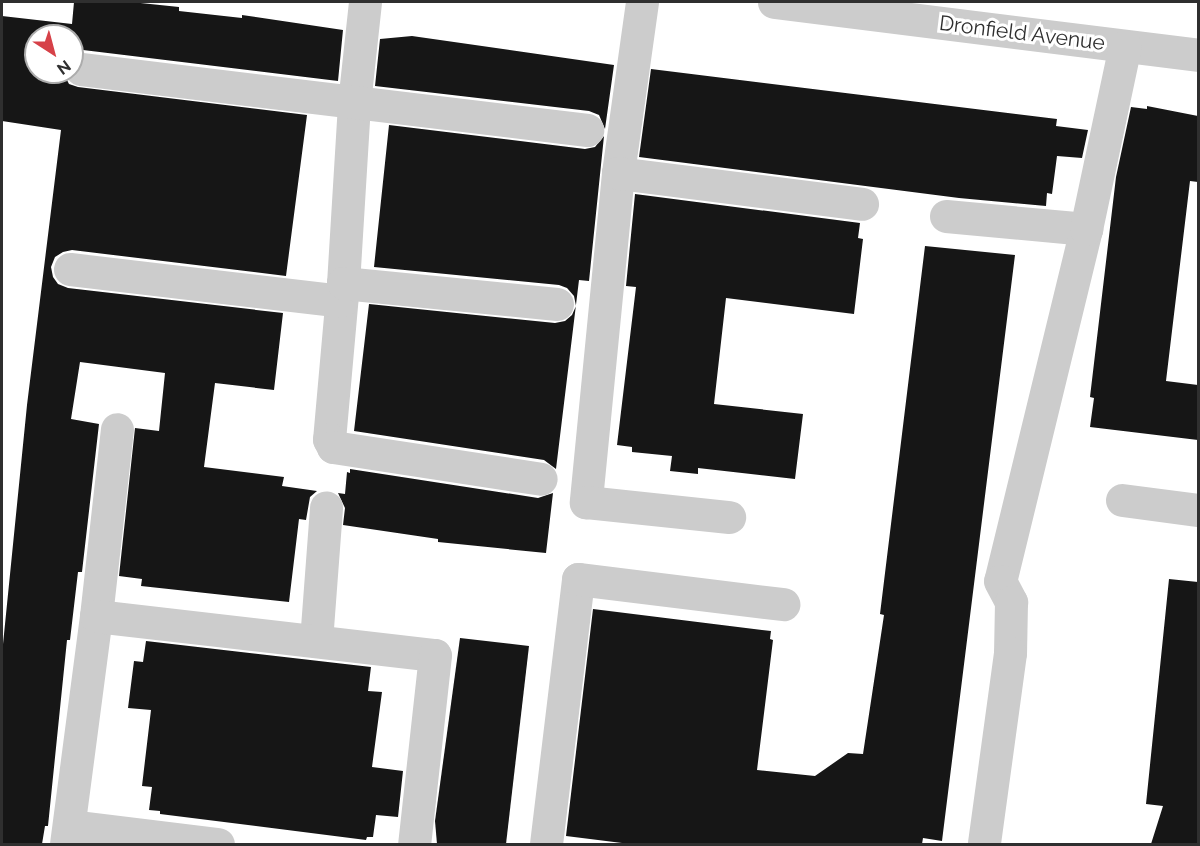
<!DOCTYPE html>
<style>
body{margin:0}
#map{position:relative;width:1200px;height:846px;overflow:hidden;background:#fff;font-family:Raleway,sans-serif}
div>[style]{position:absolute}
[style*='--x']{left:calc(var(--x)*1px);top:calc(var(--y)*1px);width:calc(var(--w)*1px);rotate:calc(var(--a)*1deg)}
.building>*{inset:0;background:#161616}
.minor>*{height:33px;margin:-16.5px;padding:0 16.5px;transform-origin:16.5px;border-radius:16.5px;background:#ccc}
span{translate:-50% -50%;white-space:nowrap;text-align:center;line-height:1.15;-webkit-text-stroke:6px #fff;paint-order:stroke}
.street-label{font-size:21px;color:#2f2f2f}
.frame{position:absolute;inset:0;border:3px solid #2f2f2f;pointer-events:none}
.north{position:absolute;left:24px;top:24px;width:60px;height:60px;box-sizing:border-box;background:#fff;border:2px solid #acacac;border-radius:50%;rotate:144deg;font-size:16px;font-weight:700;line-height:24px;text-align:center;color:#2f2f2f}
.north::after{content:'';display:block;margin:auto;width:21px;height:27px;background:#d64148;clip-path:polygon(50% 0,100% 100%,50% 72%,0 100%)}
</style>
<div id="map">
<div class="building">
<i style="clip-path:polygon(74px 2px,131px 2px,179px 7px,179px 11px,242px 18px,242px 15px,343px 30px,338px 81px,83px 50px,72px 53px,72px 36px,36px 36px,36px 72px,63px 72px,69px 84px,78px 87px,307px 115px,286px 276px,72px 250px,63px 252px,55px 257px,51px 267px,53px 277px,58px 284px,68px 288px,283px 313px,274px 390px,215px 383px,204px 467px,284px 477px,282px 486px,317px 491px,310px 497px,306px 520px,299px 519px,289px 602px,141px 586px,142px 579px,119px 576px,135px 428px,159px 431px,165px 373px,80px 362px,71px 419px,99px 424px,82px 572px,78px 572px,70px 640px,67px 640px,48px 826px,45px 826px,42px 844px,2px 844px,2px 654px,27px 405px,61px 130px,2px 121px,2px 16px,72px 24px)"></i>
<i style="clip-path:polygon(412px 36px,614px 65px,605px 129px,599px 115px,589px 111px,375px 86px,380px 39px)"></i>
<i style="clip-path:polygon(651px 69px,1057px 119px,1056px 126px,1088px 130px,1082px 158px,1057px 156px,1052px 194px,1047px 193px,1046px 206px,959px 198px,639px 157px)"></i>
<i style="clip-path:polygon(1147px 106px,1198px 116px,1198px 182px,1190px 181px,1166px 381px,1198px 385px,1198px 440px,1090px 427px,1094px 398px,1090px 397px,1116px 177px,1131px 107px,1147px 109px)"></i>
<i style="clip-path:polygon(389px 125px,585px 149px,595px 147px,604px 136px,589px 281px,579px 280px,556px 469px,544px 460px,354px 431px,369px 304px,555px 323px,565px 321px,572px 315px,576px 306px,574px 296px,567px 288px,559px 285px,374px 267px)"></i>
<i style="clip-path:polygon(635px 194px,860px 223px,858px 238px,863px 239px,854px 314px,726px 298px,714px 404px,803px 414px,795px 479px,698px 468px,698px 474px,670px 471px,672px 456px,632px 452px,632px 447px,617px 445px,636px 287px,626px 286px)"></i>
<i style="clip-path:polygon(925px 246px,1015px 255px,942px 841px,923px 838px,922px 844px,630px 844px,566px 836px,593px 609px,771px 631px,770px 639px,773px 640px,757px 770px,815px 776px,848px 753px,863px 754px,884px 615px,880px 614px)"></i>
<i style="clip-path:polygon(350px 469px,538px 498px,553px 493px,546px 553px,438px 542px,438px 539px,343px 525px,345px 508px,338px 493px,345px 494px,347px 472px,350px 473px)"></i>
<i style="clip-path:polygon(1169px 579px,1198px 582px,1198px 844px,1151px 844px,1163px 806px,1146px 804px)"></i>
<i style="clip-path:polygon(460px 638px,529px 646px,506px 844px,437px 844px,435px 821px)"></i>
<i style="clip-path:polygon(146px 641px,371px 667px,368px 691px,382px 692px,372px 767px,403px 771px,398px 817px,376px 815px,373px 837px,367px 837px,366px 840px,160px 814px,160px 811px,149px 810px,152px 787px,142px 786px,151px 710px,128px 708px,134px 661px,143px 662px)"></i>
</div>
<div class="minor">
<i style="--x:365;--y:2;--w:103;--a:96.2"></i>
<i style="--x:354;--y:104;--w:179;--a:93.5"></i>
<i style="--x:343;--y:283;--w:157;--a:95.1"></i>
<i style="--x:329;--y:439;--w:9;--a:63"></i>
<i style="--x:333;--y:447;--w:210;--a:8.7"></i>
<i style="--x:642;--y:2;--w:173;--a:98"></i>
<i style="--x:618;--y:173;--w:331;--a:95.6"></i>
<i style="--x:586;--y:502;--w:144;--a:6"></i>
<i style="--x:774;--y:2;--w:427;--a:7.1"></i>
<i style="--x:81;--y:69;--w:510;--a:6.87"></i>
<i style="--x:618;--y:173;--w:246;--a:7.2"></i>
<i style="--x:946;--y:216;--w:141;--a:5.3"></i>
<i style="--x:1086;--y:229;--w:362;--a:103.7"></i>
<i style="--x:1000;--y:581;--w:24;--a:62"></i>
<i style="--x:1011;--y:602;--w:51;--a:91.1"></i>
<i style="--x:1010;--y:653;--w:193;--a:97.8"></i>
<i style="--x:1086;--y:229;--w:187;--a:-78"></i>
<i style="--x:70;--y:269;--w:273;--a:6.7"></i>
<i style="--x:343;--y:283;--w:215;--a:5.6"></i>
<i style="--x:1122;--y:500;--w:77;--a:7.5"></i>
<i style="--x:96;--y:616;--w:188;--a:-83.6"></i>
<i style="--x:316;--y:641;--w:134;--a:-85.7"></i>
<i style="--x:69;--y:826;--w:150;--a:6.9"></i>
<i style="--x:66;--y:844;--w:230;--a:-82.5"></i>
<i style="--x:96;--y:616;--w:341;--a:6.6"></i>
<i style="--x:435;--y:655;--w:190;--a:96.3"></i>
<i style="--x:546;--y:844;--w:267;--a:-83.1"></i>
<i style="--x:578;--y:579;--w:207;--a:7"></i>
</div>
<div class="street-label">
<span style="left:1022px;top:33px;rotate:7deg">Dronfield Avenue</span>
</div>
<div class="frame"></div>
<div class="north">N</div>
</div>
